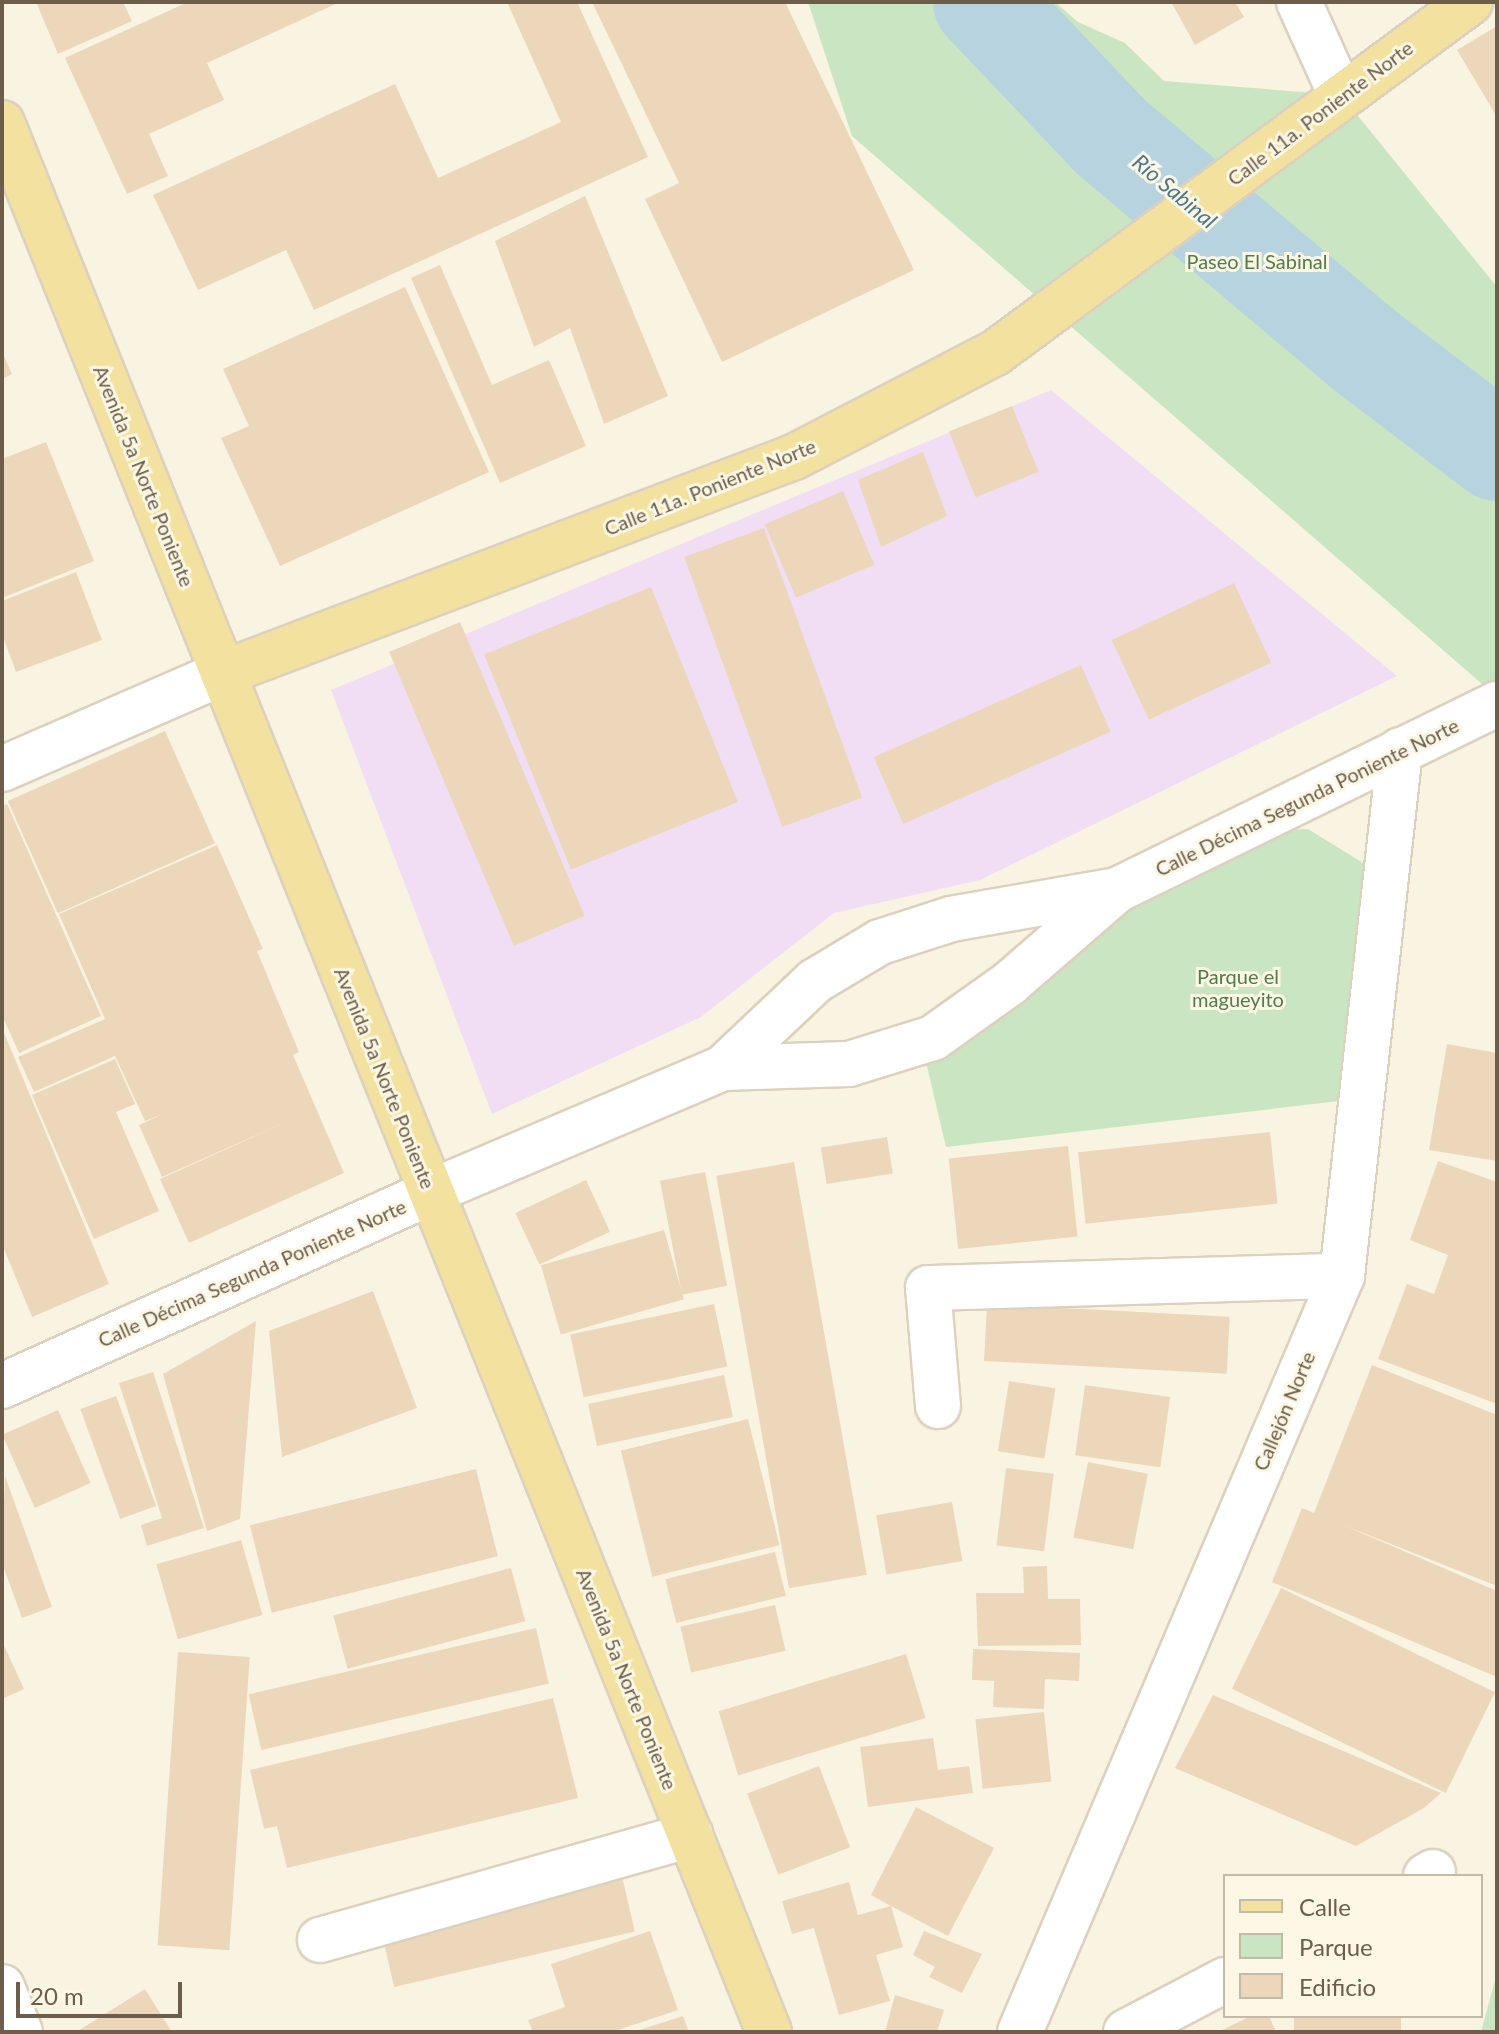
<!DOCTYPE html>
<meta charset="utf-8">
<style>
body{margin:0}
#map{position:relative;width:1499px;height:2034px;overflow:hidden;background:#f9f4e1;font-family:Lato,sans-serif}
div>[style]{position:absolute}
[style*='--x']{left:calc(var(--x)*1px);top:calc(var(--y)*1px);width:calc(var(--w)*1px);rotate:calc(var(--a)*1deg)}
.education>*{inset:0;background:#f1def5}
.green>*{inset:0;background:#cae5c1}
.river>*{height:100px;margin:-50px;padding:0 50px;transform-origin:50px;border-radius:50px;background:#b8d3e0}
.building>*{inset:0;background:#ecd7bb;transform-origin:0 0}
.roads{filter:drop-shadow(2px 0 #dcd1be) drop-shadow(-2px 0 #dcd1be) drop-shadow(0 2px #dcd1be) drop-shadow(0 -2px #dcd1be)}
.minor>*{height:44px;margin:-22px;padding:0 22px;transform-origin:22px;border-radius:22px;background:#fff}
.major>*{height:44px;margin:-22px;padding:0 22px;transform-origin:22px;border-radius:22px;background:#f3e29f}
span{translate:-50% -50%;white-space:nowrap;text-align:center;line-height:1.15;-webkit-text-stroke:6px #fdf8e6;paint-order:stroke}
.street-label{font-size:20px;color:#6e5d4b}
.park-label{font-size:20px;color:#507d4a}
.water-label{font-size:22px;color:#4d778c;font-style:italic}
.frame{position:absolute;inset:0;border:4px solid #6e5d4b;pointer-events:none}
.legend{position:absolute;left:1223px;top:1874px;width:260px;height:144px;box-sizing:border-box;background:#fdf8e6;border:2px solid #c4baa8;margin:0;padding:10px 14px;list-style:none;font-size:24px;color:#6e5d4b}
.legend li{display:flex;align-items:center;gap:16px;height:40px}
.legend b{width:40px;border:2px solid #c4baa8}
.scale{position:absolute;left:16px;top:1982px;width:166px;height:36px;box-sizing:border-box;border:4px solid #6e5d4b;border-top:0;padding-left:10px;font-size:24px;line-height:28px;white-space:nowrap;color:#6e5d4b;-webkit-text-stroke:6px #fdf8e6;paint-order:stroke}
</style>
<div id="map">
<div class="education">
<i style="clip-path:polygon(1051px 390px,1397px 676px,980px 880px,834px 913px,701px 1017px,492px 1114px,331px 690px)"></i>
</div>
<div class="green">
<i style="clip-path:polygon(808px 2px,1055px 2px,1078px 22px,1125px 43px,1164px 81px,1341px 95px,1497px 287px,1497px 697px,852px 136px)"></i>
<i style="clip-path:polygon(1308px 829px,1368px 866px,1348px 1100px,946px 1147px,926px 1062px,1117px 910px,1270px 830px)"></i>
<i style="clip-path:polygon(1497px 1973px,1497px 2032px,1481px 2032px)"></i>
</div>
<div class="river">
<i style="--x:983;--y:2;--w:185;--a:46.5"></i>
<i style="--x:1110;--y:136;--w:332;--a:40.1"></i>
<i style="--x:1364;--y:350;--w:167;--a:37.2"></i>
</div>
<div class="building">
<i style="clip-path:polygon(36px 2px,123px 2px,132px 21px,58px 54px)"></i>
<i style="clip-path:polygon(188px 2px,340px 2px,207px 63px,224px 100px,149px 134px,168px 176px,127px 194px,65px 58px)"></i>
<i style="clip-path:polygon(507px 2px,577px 2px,648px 157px,314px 310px,286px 250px,198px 290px,153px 195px,395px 84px,438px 178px,561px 122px)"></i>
<i style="clip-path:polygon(592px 2px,785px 2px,914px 270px,722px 362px,645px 199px,679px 183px)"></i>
<i style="clip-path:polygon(1171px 2px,1235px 2px,1244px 17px,1195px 45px)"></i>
<i style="clip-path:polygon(1497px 26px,1497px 117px,1457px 50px)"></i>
<i style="clip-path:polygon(585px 196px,668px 396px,604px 424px,570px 328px,534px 347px,495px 241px)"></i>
<i style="clip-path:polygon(440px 265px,492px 385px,549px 360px,586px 446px,500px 483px,411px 278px)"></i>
<i style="clip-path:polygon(405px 287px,489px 472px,280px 566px,221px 438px,249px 426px,223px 369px)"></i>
<i style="clip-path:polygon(2px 352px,12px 374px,2px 379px)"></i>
<i style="left:1012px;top:406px;width:71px;height:68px;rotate:68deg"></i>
<i style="clip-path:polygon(46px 442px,94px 561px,2px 598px,2px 459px)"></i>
<i style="clip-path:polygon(923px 452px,947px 516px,881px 547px,858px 480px)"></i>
<i style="left:843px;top:491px;width:80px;height:85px;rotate:67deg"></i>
<i style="left:764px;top:528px;width:287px;height:85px;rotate:70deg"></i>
<i style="clip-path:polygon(76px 572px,102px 640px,16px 672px,2px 634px,2px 601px)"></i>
<i style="left:1234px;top:583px;width:88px;height:135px;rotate:65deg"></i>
<i style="left:651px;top:587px;width:232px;height:180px;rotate:68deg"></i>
<i style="left:460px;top:622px;width:319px;height:77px;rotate:67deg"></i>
<i style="left:1081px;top:665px;width:73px;height:227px;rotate:66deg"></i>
<i style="left:165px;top:731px;width:123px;height:172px;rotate:66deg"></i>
<i style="clip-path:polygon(7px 804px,101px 1016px,19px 1053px,2px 1015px,2px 806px)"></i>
<i style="clip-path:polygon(217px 845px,263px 949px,257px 951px,299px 1052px,293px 1055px,344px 1173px,189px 1243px,160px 1179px,304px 1114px,162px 1177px,139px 1125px,163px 1114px,145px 1121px,115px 1056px,34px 1092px,18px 1057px,105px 1019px,59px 914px)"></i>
<i style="clip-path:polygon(2px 1028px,109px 1284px,32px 1317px,2px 1244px)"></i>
<i style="clip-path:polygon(1447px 1044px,1497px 1053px,1497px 1161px,1429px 1150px)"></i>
<i style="clip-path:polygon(115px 1059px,135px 1104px,116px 1112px,159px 1211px,94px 1239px,32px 1095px)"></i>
<i style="left:1270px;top:1132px;width:72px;height:193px;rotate:84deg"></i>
<i style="left:887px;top:1137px;width:37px;height:67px;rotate:81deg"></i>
<i style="left:1068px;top:1146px;width:91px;height:120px;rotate:84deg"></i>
<i style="clip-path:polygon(1438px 1161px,1497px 1182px,1497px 1404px,1378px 1359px,1407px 1284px,1434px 1294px,1448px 1255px,1410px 1240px)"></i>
<i style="left:794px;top:1162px;width:419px;height:79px;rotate:80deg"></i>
<i style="left:705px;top:1172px;width:116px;height:46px;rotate:79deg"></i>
<i style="left:586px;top:1180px;width:57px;height:78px;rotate:65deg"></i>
<i style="left:664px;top:1230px;width:72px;height:128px;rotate:74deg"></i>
<i style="clip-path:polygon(373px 1291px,417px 1408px,282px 1457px,269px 1331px)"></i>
<i style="left:714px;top:1304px;width:64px;height:147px;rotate:78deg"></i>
<i style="left:987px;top:1304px;width:243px;height:57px;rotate:3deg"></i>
<i style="clip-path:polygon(256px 1321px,240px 1519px,207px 1531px,163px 1374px)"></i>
<i style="clip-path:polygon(1372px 1365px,1497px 1415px,1497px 1586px,1343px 1525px,1497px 1591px,1497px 1677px,1272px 1582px,1302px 1508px,1314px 1513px)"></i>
<i style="clip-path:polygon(153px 1372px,204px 1528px,147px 1546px,141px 1525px,162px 1518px,119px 1383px)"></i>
<i style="left:724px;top:1375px;width:43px;height:139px;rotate:78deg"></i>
<i style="left:1009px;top:1381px;width:47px;height:71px;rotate:9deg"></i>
<i style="left:1085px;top:1385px;width:86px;height:71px;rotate:8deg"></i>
<i style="left:116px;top:1396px;width:117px;height:38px;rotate:70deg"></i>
<i style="left:58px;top:1410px;width:80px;height:61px;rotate:66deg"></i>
<i style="left:748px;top:1419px;width:130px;height:131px;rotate:76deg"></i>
<i style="left:1088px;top:1462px;width:61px;height:77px;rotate:11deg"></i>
<i style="left:1006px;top:1468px;width:48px;height:78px;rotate:7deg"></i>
<i style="left:476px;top:1469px;width:90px;height:233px;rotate:76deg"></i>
<i style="clip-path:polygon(5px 1476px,52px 1607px,22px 1618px,2px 1563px)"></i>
<i style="left:952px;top:1502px;width:60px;height:77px;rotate:80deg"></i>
<i style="left:241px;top:1540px;width:78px;height:88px;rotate:74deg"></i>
<i style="left:775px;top:1552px;width:45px;height:113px;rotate:76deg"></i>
<i style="clip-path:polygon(1047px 1566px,1048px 1599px,1080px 1599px,1081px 1645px,978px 1646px,976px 1593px,1024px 1593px,1023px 1567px)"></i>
<i style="left:511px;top:1568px;width:55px;height:184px;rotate:75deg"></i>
<i style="left:1281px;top:1588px;width:238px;height:112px;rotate:26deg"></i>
<i style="left:775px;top:1605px;width:47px;height:97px;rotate:77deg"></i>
<i style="left:536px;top:1628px;width:57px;height:295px;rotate:77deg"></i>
<i style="clip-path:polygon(2px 1641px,24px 1689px,2px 1699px)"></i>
<i style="clip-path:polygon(973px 1649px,1080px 1653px,1079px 1681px,1045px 1679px,1044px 1709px,993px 1707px,994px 1681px,972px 1680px)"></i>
<i style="left:178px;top:1652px;width:72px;height:294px;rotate:4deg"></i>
<i style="left:906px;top:1654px;width:67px;height:196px;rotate:73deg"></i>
<i style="clip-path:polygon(1213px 1695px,1441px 1793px,1424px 1808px,1356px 1846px,1175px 1768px)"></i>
<i style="clip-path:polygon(553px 1698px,578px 1798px,287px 1868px,277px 1826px,264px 1829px,250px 1770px)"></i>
<i style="left:1044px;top:1712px;width:70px;height:69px;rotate:84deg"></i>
<i style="clip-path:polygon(933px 1738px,938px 1770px,969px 1766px,973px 1793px,868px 1807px,860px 1747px)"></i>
<i style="left:819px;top:1766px;width:87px;height:77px;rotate:69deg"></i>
<i style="clip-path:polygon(916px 1807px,994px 1848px,948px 1936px,891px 1906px,903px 1947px,876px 1955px,890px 2001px,839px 2015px,814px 1928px,792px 1934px,782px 1901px,849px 1882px,858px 1915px,891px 1906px,871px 1895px)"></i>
<i style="left:622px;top:1876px;width:57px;height:247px;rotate:77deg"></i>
<i style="clip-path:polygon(650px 1931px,678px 2010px,612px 2032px,533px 2032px,528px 2020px,565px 2007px,551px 1964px)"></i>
<i style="clip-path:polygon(924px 1931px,982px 1954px,962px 1993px,929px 1977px,935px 1967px,913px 1955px)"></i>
<i style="clip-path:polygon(145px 1989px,172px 2032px,76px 2032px)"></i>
<i style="clip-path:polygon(895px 1995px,944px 2010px,937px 2032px,885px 2032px)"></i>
<i style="clip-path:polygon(683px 2016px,689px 2032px,636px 2032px,636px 2031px)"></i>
<i style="clip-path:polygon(1251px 2016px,1269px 2016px,1276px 2032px,1218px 2032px)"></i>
<i style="left:1294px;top:2016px;width:107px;height:17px"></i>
</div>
<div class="roads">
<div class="minor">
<i style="--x:1299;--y:2;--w:102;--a:65.7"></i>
<i style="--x:2;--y:769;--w:241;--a:-23.5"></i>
<i style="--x:723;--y:1068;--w:126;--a:-1.8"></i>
<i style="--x:849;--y:1064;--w:88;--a:-17.2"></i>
<i style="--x:933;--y:1038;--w:95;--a:-35.5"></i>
<i style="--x:1010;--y:983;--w:142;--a:-41"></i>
<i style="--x:1117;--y:890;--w:423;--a:-26.1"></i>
<i style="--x:2;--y:1386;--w:471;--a:-24.3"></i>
<i style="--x:431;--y:1192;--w:317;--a:-23"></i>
<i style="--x:723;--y:1068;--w:127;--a:-43.4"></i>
<i style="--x:815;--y:981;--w:76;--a:-31"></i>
<i style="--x:880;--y:942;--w:75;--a:-17.9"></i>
<i style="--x:951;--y:919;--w:169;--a:-9.9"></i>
<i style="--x:938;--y:1406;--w:118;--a:-94.8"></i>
<i style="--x:928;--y:1288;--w:414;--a:-1.7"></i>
<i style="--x:1426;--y:1876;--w:8;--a:-30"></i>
<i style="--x:320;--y:1940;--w:385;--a:-15.8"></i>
<i style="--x:2;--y:1987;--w:48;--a:68.2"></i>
<i style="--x:1020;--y:2032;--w:822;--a:-66.93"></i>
<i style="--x:1342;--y:1276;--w:529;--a:-83.71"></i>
<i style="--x:1126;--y:2032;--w:112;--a:-27.7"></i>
</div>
<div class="major">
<i style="--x:2;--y:123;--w:2057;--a:68.11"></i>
<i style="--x:223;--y:673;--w:610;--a:-20.72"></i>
<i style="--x:794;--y:457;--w:226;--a:-27.4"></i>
<i style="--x:995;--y:353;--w:591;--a:-36.46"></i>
</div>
</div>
<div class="street-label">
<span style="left:1320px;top:113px;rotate:-37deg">Calle 11a. Poniente Norte</span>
<span style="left:144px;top:476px;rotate:68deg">Avenida 5a Norte Poniente</span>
<span style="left:710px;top:487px;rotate:-22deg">Calle 11a. Poniente Norte</span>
<span style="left:1307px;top:797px;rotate:-26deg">Calle Décima Segunda Poniente Norte</span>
<span style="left:385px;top:1078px;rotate:68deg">Avenida 5a Norte Poniente</span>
<span style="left:252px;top:1273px;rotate:-24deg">Calle Décima Segunda Poniente Norte</span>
<span style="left:1284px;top:1411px;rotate:-67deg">Callejón Norte</span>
<span style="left:627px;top:1679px;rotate:68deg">Avenida 5a Norte Poniente</span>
</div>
<div class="park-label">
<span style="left:1257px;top:261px">Paseo El Sabinal</span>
<span style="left:1238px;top:988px">Parque el<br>magueyito</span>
</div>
<div class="water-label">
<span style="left:1175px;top:191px;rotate:40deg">Río Sabinal</span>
</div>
<div class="frame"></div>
<ul class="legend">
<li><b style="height:10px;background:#f3e29f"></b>Calle</li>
<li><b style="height:22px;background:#cae5c1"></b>Parque</li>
<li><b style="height:22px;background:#ecd7bb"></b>Edificio</li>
</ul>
<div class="scale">20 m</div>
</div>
